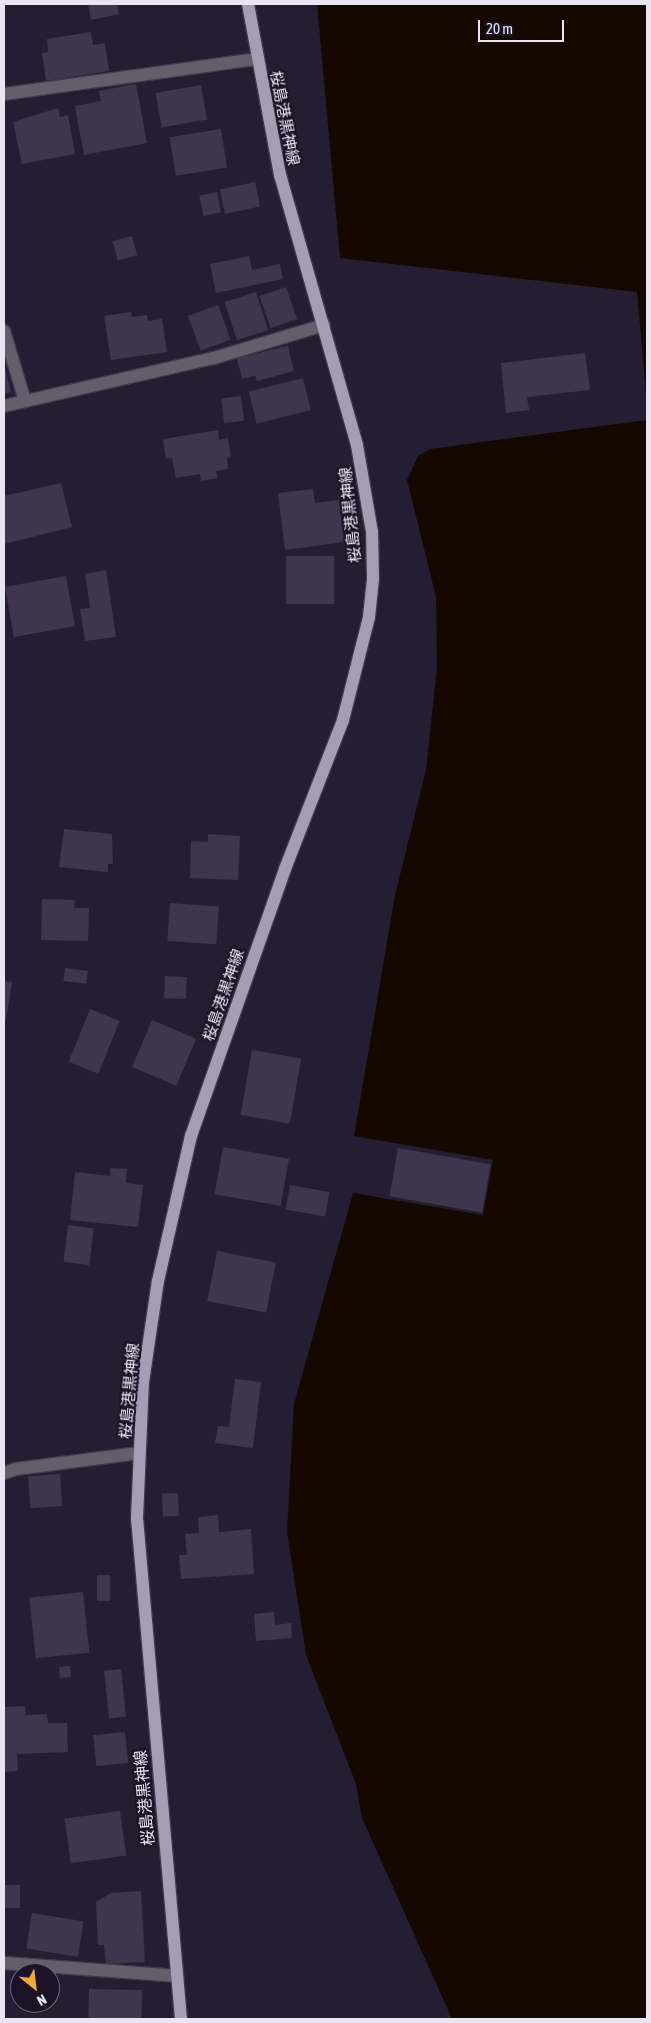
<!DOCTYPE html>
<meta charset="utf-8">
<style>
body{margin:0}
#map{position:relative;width:651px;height:2023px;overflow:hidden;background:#251d32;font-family:"Asap Condensed","Noto Sans JP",sans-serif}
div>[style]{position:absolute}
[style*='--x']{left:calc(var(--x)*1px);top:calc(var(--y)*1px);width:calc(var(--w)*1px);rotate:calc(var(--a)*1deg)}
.water>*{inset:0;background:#150800}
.building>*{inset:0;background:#3f364d;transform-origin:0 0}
.roads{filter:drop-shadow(1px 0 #41394d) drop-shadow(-1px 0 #41394d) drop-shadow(0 1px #41394d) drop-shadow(0 -1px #41394d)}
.minor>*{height:12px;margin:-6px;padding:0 6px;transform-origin:6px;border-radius:6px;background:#635f6a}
.major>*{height:12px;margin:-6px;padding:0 6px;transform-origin:6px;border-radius:6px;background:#a59db4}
span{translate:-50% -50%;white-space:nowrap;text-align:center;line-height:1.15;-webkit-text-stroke:4px #1c1328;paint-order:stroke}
.street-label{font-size:16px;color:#eae5f3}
.frame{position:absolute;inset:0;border:5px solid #eae5f3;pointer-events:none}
.north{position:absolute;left:10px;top:1963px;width:50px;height:50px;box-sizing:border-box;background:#1c1328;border:1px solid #6e6779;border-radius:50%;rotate:151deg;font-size:14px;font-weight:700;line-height:20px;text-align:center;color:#eae5f3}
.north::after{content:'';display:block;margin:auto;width:18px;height:22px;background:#eaaa39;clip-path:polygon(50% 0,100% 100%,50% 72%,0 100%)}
.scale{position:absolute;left:478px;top:20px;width:86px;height:22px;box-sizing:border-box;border:2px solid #eae5f3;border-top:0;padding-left:6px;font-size:15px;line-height:18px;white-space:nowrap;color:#eae5f3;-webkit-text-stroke:4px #1c1328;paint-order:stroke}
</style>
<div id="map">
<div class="water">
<i style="clip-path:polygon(317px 4px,647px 4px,647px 405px,637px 292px,340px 258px)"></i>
<i style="clip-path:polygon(647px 420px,647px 2019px,452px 2019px,362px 1818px,356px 1784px,306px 1655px,287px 1532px,294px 1404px,353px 1193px,483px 1215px,493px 1160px,354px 1136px,395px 895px,426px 770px,437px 668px,436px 597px,407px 480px,418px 456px,430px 449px)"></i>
</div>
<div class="building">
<i style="clip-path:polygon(88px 4px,117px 4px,119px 14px,91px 20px)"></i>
<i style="clip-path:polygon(91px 32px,93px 45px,105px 43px,109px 71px,46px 81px,42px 53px,48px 52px,47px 39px)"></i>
<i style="clip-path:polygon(136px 84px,147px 143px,84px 155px,75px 106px,101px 101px,99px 91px)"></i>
<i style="left:201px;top:85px;width:35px;height:46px;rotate:80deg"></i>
<i style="clip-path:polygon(58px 108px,60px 117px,68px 115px,75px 154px,22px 164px,13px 122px)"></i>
<i style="left:221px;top:129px;width:39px;height:52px;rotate:81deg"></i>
<i style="left:255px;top:182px;width:25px;height:36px;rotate:78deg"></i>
<i style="left:217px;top:192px;width:21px;height:18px;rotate:79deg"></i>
<i style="left:132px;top:236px;width:20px;height:20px;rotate:75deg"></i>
<i style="clip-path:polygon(249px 256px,252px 270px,280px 264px,283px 279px,216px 293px,210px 264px)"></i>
<i style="left:286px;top:287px;width:34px;height:28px;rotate:71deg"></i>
<i style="left:256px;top:292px;width:40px;height:33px;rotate:72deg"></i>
<i style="left:218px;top:305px;width:37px;height:32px;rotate:70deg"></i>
<i style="clip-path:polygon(131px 312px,132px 317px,147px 315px,148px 321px,162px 319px,167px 352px,111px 360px,104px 316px)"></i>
<i style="clip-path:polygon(288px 346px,294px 371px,257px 381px,255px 376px,242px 379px,237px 358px)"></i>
<i style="clip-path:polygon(585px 353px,590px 390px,527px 397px,529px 410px,506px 413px,501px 363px)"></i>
<i style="clip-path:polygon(4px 364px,11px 392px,4px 394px)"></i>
<i style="left:303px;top:378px;width:33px;height:56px;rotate:76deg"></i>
<i style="left:241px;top:396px;width:25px;height:20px;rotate:83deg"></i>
<i style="clip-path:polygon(218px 430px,219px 440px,228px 438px,231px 457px,227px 458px,228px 469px,216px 471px,218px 478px,201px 481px,200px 474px,176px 478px,172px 458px,166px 459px,163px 439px)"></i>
<i style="clip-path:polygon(61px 483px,72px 527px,4px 544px,4px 496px)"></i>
<i style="clip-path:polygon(313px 489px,315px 503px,339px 500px,344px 542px,285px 550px,278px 493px)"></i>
<i style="left:286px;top:556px;width:48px;height:48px"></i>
<i style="clip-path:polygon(106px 570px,116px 637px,85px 641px,80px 609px,90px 608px,85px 574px)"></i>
<i style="left:66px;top:576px;width:51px;height:62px;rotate:80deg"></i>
<i style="clip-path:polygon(64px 829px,112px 834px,113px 864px,108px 864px,108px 872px,59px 867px)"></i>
<i style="clip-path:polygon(208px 834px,240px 836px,238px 880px,190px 878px,191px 841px,208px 842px)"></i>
<i style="clip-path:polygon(42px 899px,75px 900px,74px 908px,89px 908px,88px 941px,41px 940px)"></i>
<i style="left:170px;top:903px;width:49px;height:38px;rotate:4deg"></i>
<i style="left:65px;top:968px;width:23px;height:13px;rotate:7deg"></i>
<i style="left:165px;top:976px;width:22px;height:22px;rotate:3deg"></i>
<i style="clip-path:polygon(4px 981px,12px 982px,6px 1020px,4px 1020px)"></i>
<i style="left:90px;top:1009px;width:32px;height:57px;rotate:22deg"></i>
<i style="left:152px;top:1020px;width:48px;height:51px;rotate:23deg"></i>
<i style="left:252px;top:1050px;width:50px;height:66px;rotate:10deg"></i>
<i style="left:223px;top:1147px;width:67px;height:48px;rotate:10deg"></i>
<i style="left:398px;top:1148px;width:94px;height:49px;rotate:10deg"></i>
<i style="clip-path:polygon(110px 1168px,127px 1169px,126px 1183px,143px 1185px,138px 1227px,70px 1220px,75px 1172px,110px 1176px)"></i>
<i style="left:290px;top:1185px;width:40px;height:25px;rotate:10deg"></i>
<i style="left:68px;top:1225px;width:26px;height:37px;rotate:7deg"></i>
<i style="left:217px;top:1251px;width:60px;height:51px;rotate:11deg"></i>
<i style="clip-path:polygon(235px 1379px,261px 1382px,253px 1448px,215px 1443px,218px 1426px,229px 1427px)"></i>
<i style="left:60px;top:1474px;width:32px;height:32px;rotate:86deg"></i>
<i style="left:178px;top:1493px;width:23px;height:16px;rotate:88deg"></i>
<i style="clip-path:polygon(218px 1515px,219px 1532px,251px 1529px,254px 1574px,181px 1579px,179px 1555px,187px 1555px,185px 1534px,199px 1533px,198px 1517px)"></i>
<i style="left:97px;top:1575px;width:13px;height:26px"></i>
<i style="left:83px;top:1592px;width:61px;height:54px;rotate:84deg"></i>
<i style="clip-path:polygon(274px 1612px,275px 1625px,291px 1623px,292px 1638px,256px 1641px,254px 1614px)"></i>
<i style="left:70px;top:1666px;width:11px;height:11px;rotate:85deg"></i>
<i style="left:121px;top:1669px;width:48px;height:17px;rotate:84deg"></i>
<i style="clip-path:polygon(25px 1706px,26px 1715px,47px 1714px,48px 1723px,67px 1723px,68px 1752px,17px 1754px,18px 1771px,4px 1772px,4px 1707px)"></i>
<i style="left:125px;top:1732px;width:31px;height:32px;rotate:84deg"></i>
<i style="left:120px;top:1811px;width:45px;height:56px;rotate:82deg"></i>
<i style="left:4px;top:1885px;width:16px;height:23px"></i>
<i style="clip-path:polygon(141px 1891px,145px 1962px,106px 1964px,104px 1945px,98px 1945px,96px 1902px,111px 1893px)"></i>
<i style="left:32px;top:1913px;width:52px;height:36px;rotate:9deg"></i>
<i style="left:89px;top:1989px;width:53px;height:30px;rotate:1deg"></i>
</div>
<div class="roads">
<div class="minor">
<i style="--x:4;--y:94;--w:255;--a:-7.9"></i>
<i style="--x:4;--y:331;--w:73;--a:73.3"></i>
<i style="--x:4;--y:406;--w:215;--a:-12.9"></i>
<i style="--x:214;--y:358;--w:115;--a:-16.7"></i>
<i style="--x:4;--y:1473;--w:13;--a:-18"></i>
<i style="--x:16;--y:1469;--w:124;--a:-7.4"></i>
<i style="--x:4;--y:1963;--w:172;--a:4.3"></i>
</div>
<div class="major">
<i style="--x:181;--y:2019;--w:503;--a:-95.02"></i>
<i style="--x:137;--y:1518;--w:136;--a:-87.5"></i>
<i style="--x:143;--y:1382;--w:102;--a:-81.6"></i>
<i style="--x:158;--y:1281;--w:149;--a:-77.2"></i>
<i style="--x:191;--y:1136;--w:283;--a:-70.6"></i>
<i style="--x:285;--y:869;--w:160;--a:-68.7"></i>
<i style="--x:343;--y:720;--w:106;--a:-75.8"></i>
<i style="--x:369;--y:617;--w:39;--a:-84"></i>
<i style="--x:373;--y:578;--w:46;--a:-91.2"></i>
<i style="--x:372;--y:532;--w:88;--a:-99.8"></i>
<i style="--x:357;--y:445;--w:281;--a:-105.9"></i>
<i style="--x:280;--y:175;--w:174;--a:-100.6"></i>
</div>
</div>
<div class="street-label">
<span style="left:285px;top:118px;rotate:79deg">桜島港黒神線</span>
<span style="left:350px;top:515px;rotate:-96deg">桜島港黒神線</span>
<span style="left:223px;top:995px;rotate:-71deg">桜島港黒神線</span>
<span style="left:129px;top:1391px;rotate:-85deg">桜島港黒神線</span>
<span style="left:144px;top:1798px;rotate:-95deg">桜島港黒神線</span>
</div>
<div class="frame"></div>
<div class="north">N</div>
<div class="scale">20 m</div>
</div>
